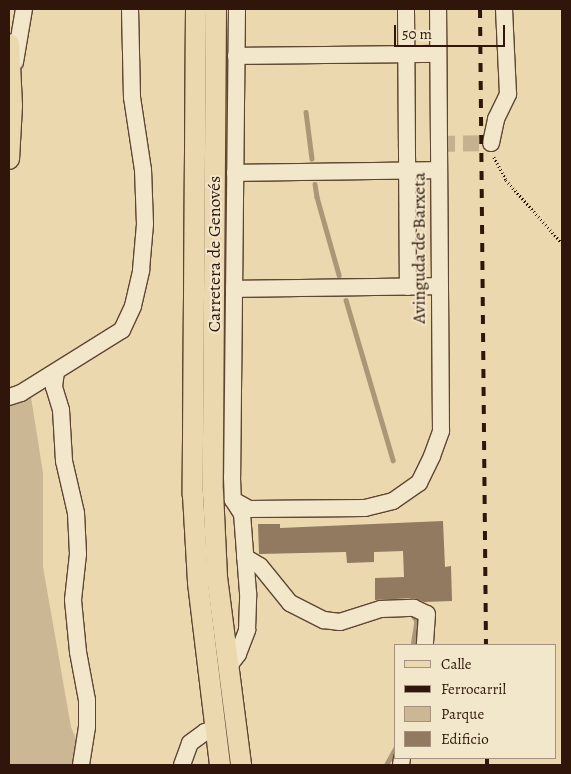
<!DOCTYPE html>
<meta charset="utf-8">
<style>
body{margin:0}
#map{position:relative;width:571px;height:774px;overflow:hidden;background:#ebd8af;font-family:Alegreya,serif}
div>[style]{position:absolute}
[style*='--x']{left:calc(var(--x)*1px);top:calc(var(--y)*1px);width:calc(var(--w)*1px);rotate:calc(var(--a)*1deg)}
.green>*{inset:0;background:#cbb793}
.stream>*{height:4.5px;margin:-2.25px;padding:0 2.25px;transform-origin:2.25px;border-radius:2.25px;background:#ab9677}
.building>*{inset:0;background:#917a60}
.minor-tunnel>*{height:16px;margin-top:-8px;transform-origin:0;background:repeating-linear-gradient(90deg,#c5b18e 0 16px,transparent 0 24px)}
.path>*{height:2.5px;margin-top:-1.25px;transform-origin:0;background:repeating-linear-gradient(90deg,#2f150a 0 1px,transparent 0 3.5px)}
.roads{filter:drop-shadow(1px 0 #5e4633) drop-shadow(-1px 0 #5e4633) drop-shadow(0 1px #5e4633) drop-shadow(0 -1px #5e4633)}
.minor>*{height:16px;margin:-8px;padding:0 8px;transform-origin:8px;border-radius:8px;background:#f2e6cb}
.major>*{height:20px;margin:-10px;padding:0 10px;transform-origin:10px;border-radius:10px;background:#ebd8af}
.rail>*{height:4px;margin-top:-2px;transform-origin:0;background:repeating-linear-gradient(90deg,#2f150a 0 9px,transparent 0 18px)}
span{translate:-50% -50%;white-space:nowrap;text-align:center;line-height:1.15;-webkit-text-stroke:4px #f2e6cb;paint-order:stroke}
.street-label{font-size:18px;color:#2f150a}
.frame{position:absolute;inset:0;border:10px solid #2f150a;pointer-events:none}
.legend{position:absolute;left:394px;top:644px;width:162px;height:115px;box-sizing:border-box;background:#f2e6cb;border:1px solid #a4927e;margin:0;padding:6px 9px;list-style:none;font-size:15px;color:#2f150a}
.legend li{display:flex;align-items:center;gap:10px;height:25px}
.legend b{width:25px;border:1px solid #a4927e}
.scale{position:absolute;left:394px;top:25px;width:111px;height:22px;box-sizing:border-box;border:2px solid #2f150a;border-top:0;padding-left:6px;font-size:15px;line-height:18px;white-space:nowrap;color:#2f150a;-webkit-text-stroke:4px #f2e6cb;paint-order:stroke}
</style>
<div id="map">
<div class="green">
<i style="clip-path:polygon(28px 378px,43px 473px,43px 567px,71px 727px,87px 765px,9px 765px,9px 397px)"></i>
</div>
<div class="stream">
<i style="--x:306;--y:112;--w:47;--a:82.7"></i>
<i style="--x:315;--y:184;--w:13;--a:81"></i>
<i style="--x:317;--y:197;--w:81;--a:74.2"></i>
<i style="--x:346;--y:300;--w:167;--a:73.6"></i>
<i style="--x:412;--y:614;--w:9;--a:54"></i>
<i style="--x:417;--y:621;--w:24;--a:99"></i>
<i style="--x:386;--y:765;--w:18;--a:-61"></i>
</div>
<div class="building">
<i style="clip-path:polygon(443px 521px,445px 567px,451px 566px,452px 601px,424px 602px,414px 598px,375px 600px,375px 578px,404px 577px,403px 551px,374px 552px,374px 562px,347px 563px,346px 552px,259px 554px,258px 524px,280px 524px,280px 528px)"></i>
</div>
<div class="minor-tunnel">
<i style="--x:439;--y:144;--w:52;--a:-1.1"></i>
</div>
<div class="path">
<i style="--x:494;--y:157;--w:26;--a:62"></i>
<i style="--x:506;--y:180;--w:84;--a:48.4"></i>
</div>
<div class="roads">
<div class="minor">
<i style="--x:237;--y:9;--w:468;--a:90.6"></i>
<i style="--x:232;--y:477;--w:23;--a:88"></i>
<i style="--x:233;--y:500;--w:18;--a:29"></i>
<i style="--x:249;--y:509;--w:116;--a:-0.5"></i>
<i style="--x:365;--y:508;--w:29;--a:-14"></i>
<i style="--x:393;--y:501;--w:32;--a:-35"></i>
<i style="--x:419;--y:483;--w:30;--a:-64"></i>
<i style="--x:432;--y:456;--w:27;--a:-70"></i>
<i style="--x:441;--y:431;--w:422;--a:-90.4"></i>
<i style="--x:406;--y:9;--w:278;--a:89.6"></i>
<i style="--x:236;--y:56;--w:202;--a:-0.6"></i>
<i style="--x:15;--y:62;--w:54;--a:-80.4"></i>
<i style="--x:491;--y:143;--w:25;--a:-78"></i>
<i style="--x:496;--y:119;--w:28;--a:-64"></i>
<i style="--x:508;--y:94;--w:85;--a:-92.7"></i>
<i style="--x:235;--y:173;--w:204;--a:-0.8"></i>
<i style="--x:234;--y:289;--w:206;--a:-0.8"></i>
<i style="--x:56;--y:372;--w:15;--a:98"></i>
<i style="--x:54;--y:387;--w:24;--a:73"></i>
<i style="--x:61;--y:410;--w:51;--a:86.6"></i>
<i style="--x:64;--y:461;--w:53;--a:77"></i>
<i style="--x:76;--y:513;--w:41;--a:87.2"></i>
<i style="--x:78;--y:554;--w:46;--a:96.2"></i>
<i style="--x:73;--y:600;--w:52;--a:84.5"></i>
<i style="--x:78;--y:652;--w:49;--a:79.4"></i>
<i style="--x:87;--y:700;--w:27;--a:90"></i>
<i style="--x:87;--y:727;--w:38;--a:99"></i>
<i style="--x:9;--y:397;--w:13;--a:-18"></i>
<i style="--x:21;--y:393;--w:119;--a:-32"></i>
<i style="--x:122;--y:330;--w:26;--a:-65"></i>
<i style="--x:133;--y:306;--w:37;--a:-77"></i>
<i style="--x:141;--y:270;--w:46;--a:-85"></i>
<i style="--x:145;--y:224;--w:54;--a:-92.1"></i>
<i style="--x:143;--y:170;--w:74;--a:-98.6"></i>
<i style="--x:132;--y:97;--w:88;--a:-91.3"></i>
<i style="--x:245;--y:557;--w:17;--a:31"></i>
<i style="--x:260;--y:566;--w:48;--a:51"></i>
<i style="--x:290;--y:603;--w:38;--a:27"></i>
<i style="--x:324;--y:620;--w:16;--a:7"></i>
<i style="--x:340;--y:622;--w:43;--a:-17.6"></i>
<i style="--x:381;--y:609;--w:33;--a:-2"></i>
<i style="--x:414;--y:608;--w:14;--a:25"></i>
<i style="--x:427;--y:614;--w:31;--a:94"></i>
<i style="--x:228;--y:667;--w:16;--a:-52"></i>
<i style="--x:238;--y:654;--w:26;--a:-69"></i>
<i style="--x:247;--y:630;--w:37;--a:-88"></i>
<i style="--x:248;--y:593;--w:79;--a:-94.3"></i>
<i style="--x:242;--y:514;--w:17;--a:-123"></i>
<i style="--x:182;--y:765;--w:23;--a:-70"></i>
<i style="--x:190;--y:743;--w:19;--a:-36"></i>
<i style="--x:205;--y:732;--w:11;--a:-15"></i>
<i style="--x:401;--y:765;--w:7;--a:-82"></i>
</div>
<div class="major">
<i style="--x:196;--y:9;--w:486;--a:90.4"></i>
<i style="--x:193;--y:495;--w:88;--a:86.7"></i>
<i style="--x:198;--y:583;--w:183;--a:83.1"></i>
<i style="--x:216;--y:9;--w:483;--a:90.4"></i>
<i style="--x:213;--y:492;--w:85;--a:87.3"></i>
<i style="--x:217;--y:577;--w:190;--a:82.7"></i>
<i style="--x:9;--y:44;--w:62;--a:87.2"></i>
<i style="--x:12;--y:106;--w:53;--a:93.2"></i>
</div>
</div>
<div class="rail">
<i style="--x:480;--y:9;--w:636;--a:89.46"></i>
<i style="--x:487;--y:758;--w:7;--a:90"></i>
</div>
<div class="street-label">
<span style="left:419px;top:248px;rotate:-90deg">Avinguda de Barxeta</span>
<span style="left:214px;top:254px;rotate:-90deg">Carretera de Genovés</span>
</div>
<div class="frame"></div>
<ul class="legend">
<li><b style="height:6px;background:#ebd8af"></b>Calle</li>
<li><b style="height:6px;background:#2f150a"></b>Ferrocarril</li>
<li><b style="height:14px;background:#cbb793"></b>Parque</li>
<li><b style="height:14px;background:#917a60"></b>Edificio</li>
</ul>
<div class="scale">50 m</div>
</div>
